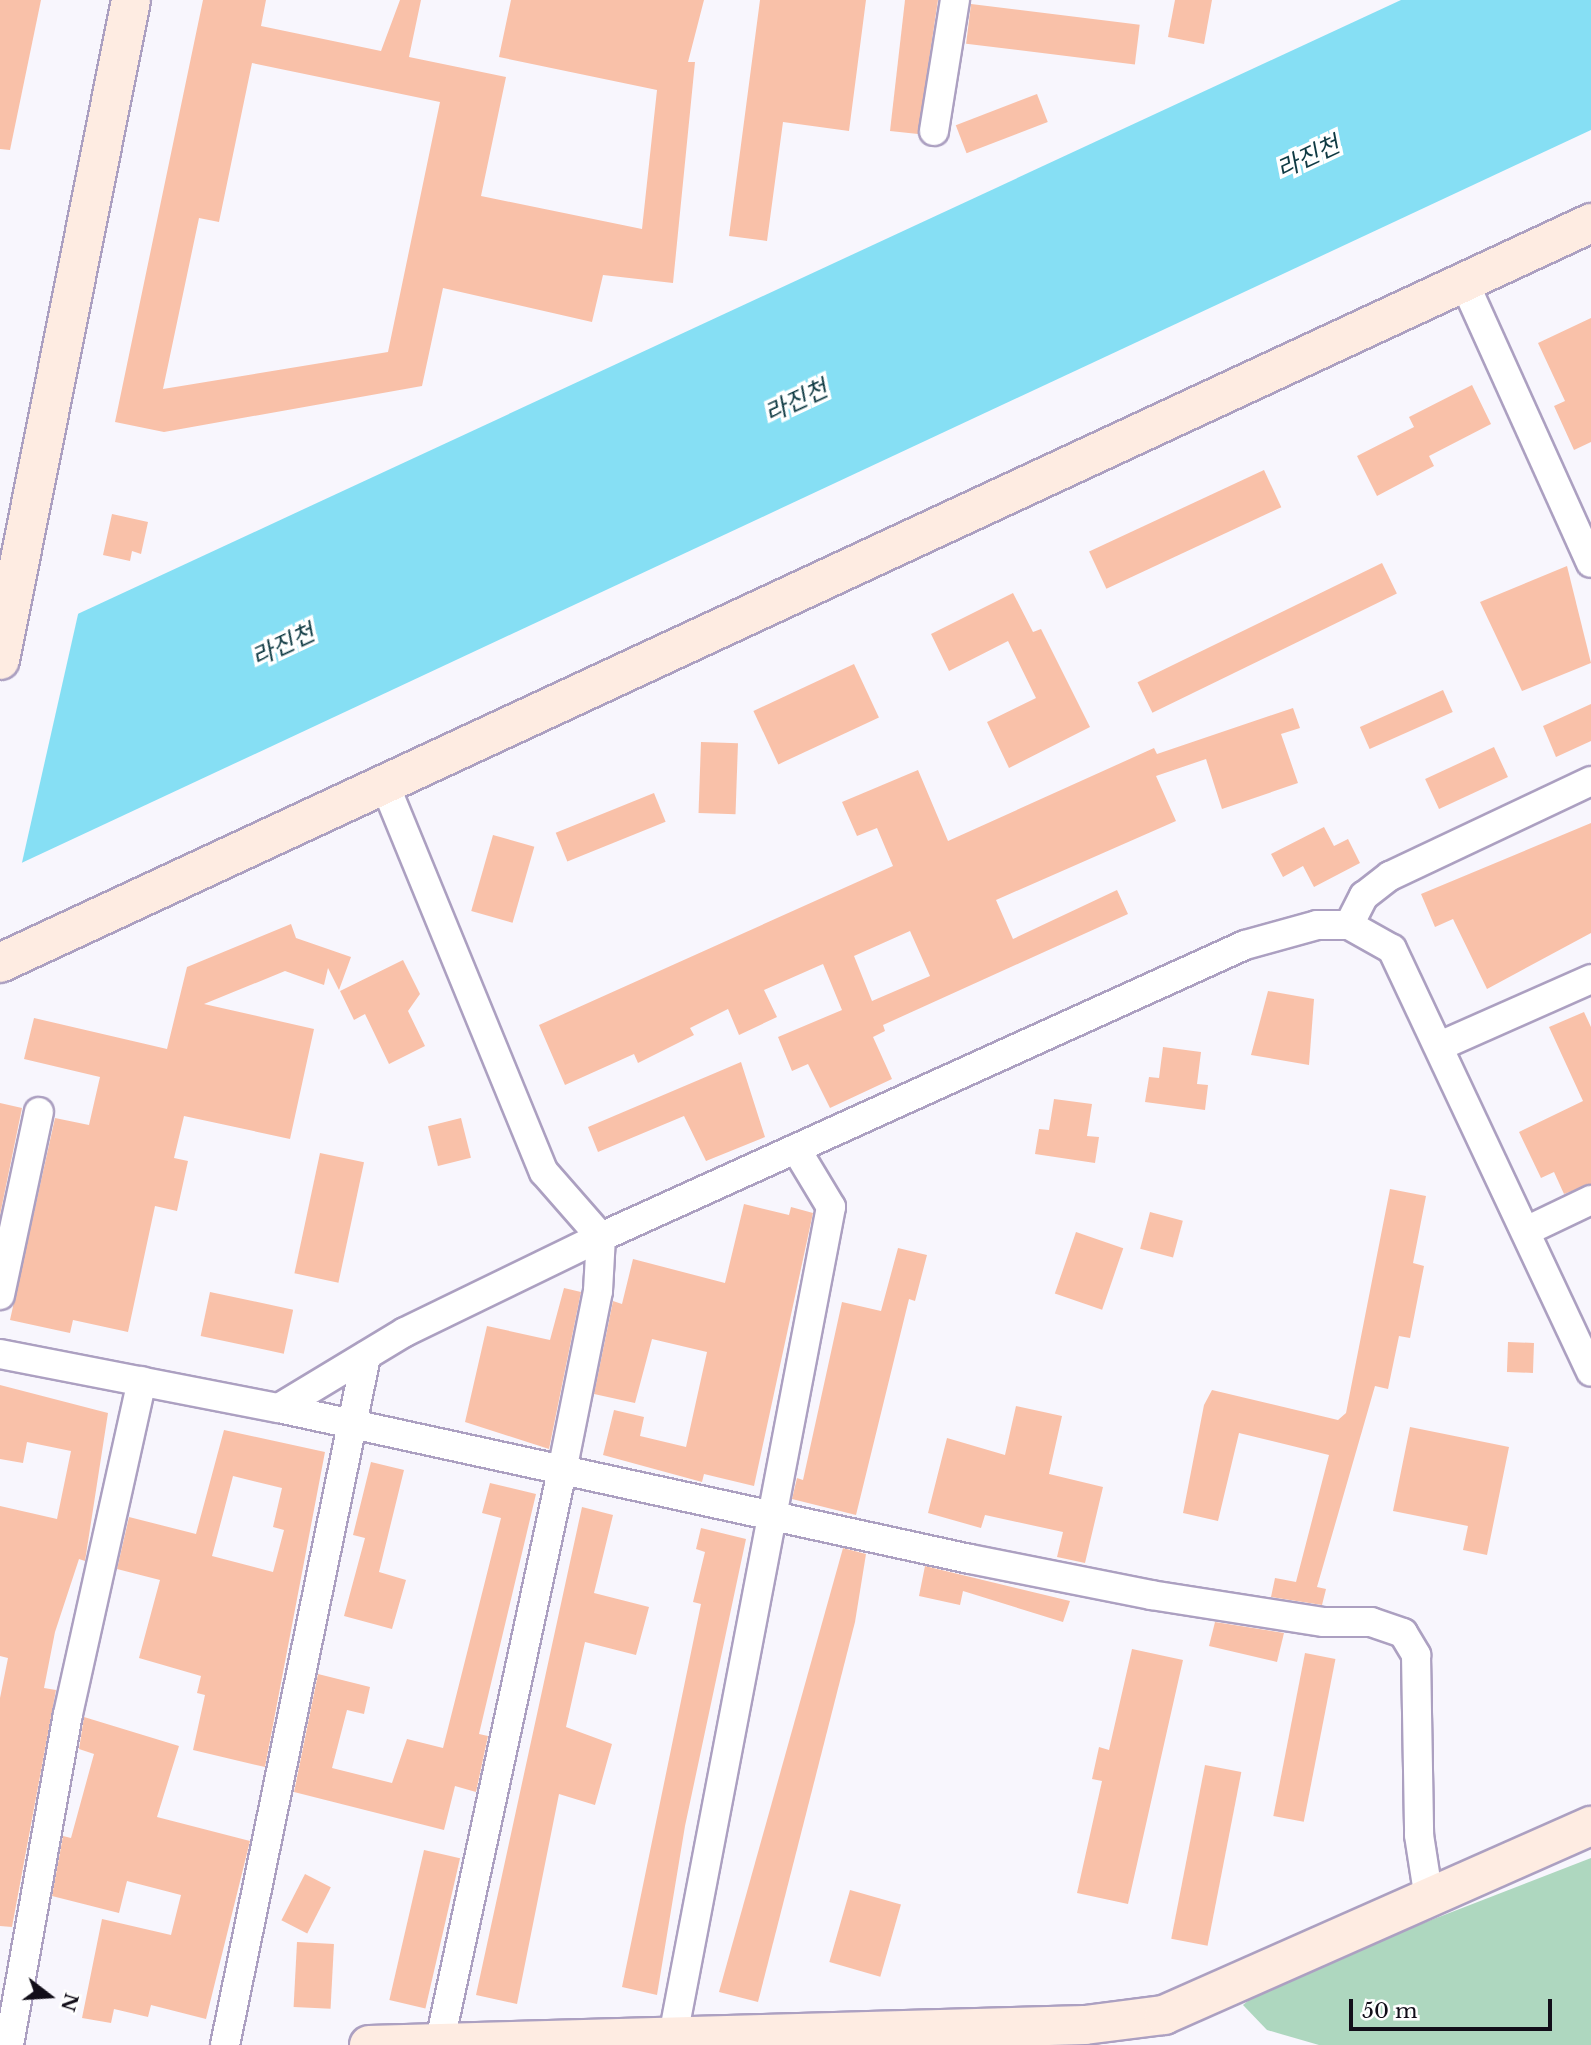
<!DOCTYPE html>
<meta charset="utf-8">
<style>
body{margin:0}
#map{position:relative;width:1591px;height:2045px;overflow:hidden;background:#f8f6fd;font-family:"Libre Baskerville","Noto Sans KR",serif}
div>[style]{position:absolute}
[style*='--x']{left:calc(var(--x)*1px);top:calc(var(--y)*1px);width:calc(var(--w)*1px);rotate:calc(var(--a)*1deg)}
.green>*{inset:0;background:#aed7bf}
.water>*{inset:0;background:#86dff4}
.pier>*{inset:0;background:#f8f6fd}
.building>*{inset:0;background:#f9c1a9;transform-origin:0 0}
.roads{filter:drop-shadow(2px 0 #aca0c1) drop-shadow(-2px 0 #aca0c1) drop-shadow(0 2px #aca0c1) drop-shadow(0 -2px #aca0c1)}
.street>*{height:28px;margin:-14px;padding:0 14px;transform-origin:14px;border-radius:14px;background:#fff}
.secondary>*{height:38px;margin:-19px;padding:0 19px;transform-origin:19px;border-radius:19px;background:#feece2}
span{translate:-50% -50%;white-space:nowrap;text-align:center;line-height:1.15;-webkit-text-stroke:7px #fff;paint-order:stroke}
.water-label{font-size:24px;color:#0f3a43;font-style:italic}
.north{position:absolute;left:14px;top:1961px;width:70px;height:70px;-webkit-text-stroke:5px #fff;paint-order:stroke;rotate:107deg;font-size:19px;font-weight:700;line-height:28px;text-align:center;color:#120e19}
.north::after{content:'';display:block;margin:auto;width:24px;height:32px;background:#120e19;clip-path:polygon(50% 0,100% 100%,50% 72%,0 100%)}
.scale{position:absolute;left:1349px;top:1999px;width:203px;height:32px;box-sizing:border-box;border:4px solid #120e19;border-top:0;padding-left:9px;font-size:21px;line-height:24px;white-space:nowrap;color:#120e19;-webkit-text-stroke:5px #fff;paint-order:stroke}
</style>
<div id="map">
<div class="green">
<i style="clip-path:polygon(1591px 1858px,1591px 2045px,1319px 2045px,1267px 2030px,1243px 2005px,1269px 1983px)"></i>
</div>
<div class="water">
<i style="clip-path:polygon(1401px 0,1591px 0,1591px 130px,0 873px,0 650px)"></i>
</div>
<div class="pier">
<i style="clip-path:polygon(79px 610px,21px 867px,0 877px,0 646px)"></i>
</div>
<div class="building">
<i style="clip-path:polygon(0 0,41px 0,10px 150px,0 149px)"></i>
<i style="clip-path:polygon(evenodd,203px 0,266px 0,261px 26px,381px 51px,400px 0,421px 0,409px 57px,506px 77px,481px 196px,642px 229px,657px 90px,499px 57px,511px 0,704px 0,688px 62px,695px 62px,673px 283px,603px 275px,592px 322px,443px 288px,422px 386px,164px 432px,115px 422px,203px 0,252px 63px,440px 102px,388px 352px,163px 389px,199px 218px,219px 222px,252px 63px)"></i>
<i style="clip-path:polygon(760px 0,866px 0,849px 131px,783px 122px,767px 241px,729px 236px)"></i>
<i style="clip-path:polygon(905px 0,938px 0,918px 134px,890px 131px)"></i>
<i style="clip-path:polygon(1175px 0,1212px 0,1204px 44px,1168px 37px)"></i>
<i style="left:971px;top:4px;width:170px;height:40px;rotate:7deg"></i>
<i style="left:1037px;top:94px;width:30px;height:87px;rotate:69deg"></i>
<i style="clip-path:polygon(1591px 318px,1591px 442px,1574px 450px,1554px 406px,1565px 401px,1538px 343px)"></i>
<i style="clip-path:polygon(1472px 385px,1491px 424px,1429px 456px,1434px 466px,1377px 496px,1357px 456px,1414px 427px,1409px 417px)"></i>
<i style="left:1264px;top:470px;width:41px;height:193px;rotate:65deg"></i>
<i style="clip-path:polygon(112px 514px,148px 522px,141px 554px,132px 551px,130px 561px,103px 555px)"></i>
<i style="left:1382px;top:563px;width:34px;height:272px;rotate:64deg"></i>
<i style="clip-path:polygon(1567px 566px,1591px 663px,1522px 691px,1480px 602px)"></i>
<i style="clip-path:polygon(1013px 593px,1033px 632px,1041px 629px,1090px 727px,1009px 768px,987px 722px,1036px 698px,1008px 641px,949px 671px,931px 634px)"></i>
<i style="left:854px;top:664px;width:59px;height:111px;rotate:65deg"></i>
<i style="left:1443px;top:690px;width:24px;height:91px;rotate:66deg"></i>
<i style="clip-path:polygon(1591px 704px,1591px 741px,1556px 757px,1543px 726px)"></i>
<i style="clip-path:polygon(evenodd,1293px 708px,1300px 728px,1281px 734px,1298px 783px,1222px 809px,1206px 759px,1156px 776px,1176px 821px,996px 900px,1013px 939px,1117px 890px,1128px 914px,883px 1025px,885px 1031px,873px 1037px,892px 1079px,830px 1108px,808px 1064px,792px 1071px,778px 1037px,842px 1010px,823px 964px,764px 990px,777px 1017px,739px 1035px,728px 1009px,690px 1028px,694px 1035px,638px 1063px,634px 1054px,565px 1085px,539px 1025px,893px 866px,877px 828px,857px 836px,842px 802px,918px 770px,948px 841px,1154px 748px,1157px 754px,1293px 708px,910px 931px,930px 976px,872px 1001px,854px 956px,910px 931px)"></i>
<i style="left:701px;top:742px;width:37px;height:71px;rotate:2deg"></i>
<i style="left:1494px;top:747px;width:33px;height:76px;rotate:65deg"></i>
<i style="left:654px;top:793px;width:31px;height:106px;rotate:68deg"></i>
<i style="clip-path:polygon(1591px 823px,1591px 933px,1487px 989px,1453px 919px,1435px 927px,1421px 894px)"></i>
<i style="clip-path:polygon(1324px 827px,1334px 846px,1348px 839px,1360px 863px,1314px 887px,1303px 866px,1283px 877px,1271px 854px)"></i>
<i style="left:493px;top:835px;width:43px;height:79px;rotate:16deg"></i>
<i style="clip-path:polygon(291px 924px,296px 938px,351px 957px,339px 990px,328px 968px,324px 985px,285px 971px,204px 1004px,314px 1029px,290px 1139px,184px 1116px,174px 1158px,188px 1161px,177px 1211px,155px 1206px,128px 1332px,73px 1320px,70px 1333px,10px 1320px,55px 1118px,89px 1125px,100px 1077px,24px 1059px,34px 1018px,167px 1049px,187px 967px)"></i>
<i style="clip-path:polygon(403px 960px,420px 994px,408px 1011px,425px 1046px,389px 1064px,365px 1014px,354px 1020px,340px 991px)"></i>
<i style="clip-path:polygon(1268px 991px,1314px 999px,1309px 1065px,1251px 1055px)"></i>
<i style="clip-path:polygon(1584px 1012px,1591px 1027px,1591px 1184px,1564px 1194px,1554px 1172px,1541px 1178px,1519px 1132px,1583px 1101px,1549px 1027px)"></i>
<i style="clip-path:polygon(1163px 1047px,1201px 1052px,1197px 1084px,1208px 1085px,1205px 1110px,1145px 1102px,1149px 1077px,1159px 1078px)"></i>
<i style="clip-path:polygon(741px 1062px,765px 1137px,706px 1161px,684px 1116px,598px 1152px,588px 1127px)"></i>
<i style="clip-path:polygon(1054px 1099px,1092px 1104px,1087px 1136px,1099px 1137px,1095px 1163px,1035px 1154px,1039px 1129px,1049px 1130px)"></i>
<i style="clip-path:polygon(0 1103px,22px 1108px,0 1215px)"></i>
<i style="left:461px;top:1118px;width:41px;height:34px;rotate:76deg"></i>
<i style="left:320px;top:1153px;width:45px;height:123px;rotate:12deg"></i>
<i style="clip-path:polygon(1390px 1189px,1426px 1196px,1413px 1263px,1424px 1266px,1410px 1338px,1399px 1336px,1388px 1389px,1375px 1386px,1317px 1587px,1326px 1589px,1322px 1605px,1271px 1597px,1275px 1578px,1296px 1582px,1329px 1455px,1239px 1433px,1218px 1521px,1183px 1513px,1204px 1405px,1212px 1390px,1338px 1420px,1346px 1413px)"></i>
<i style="clip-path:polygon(744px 1204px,789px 1215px,791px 1207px,813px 1213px,754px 1486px,704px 1474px,702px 1482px,603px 1455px,614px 1410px,644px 1417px,640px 1436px,686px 1447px,707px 1352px,652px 1339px,635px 1403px,594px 1394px,613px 1301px,622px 1304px,633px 1259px,725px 1283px)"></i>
<i style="left:1150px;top:1212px;width:34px;height:38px;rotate:15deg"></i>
<i style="left:1076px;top:1232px;width:50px;height:65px;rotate:19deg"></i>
<i style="clip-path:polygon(898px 1248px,927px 1255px,915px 1301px,909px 1299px,856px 1515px,792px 1499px,797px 1478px,803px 1480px,842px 1302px,881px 1311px)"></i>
<i style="clip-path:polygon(564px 1288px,581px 1292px,549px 1449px,465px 1422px,487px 1326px,550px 1340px)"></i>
<i style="left:210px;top:1292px;width:85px;height:45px;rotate:12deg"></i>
<i style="left:1508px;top:1342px;width:26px;height:30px;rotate:2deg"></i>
<i style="clip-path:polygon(0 1385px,108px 1413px,85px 1561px,79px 1559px,55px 1632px,44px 1688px,56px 1690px,12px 1927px,0 1926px,0 1698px,8px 1658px,0 1656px,0 1506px,57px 1519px,71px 1451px,27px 1442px,23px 1463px,0 1459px)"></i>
<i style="clip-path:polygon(1016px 1406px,1062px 1416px,1049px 1474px,1103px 1487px,1085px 1563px,1057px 1557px,1063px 1532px,985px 1515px,981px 1528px,928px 1513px,947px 1438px,1005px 1455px)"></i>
<i style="clip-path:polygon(1410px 1427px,1509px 1447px,1487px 1555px,1463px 1550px,1468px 1526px,1393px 1511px)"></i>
<i style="clip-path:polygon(evenodd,224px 1430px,325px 1452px,265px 1767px,193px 1750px,205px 1695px,197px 1693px,201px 1676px,139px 1658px,160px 1580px,117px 1569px,129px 1517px,196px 1534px,224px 1430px,233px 1476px,282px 1488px,273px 1527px,284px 1530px,273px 1572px,212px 1556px,233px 1476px)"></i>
<i style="clip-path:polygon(371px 1462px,404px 1470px,379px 1572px,406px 1580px,392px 1629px,344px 1616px,365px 1538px,353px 1535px)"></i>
<i style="clip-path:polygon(490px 1483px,536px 1494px,479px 1734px,488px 1736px,476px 1792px,455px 1786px,444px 1830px,294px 1792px,318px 1674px,370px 1687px,364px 1714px,347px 1710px,332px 1768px,392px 1783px,407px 1739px,443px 1748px,501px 1518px,482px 1513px)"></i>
<i style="clip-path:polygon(582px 1507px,613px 1515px,594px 1593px,649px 1607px,636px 1655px,585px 1642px,566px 1727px,612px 1744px,595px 1805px,559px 1794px,517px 2004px,476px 1995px)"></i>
<i style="clip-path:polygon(701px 1528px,746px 1539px,685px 1826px,657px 1995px,622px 1987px,701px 1604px,693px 1602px,705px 1552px,696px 1549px)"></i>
<i style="clip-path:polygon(843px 1548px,866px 1554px,855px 1622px,758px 2002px,719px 1992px)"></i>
<i style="clip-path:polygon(925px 1566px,1070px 1601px,1063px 1622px,963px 1591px,960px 1605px,919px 1596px)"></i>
<i style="clip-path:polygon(1215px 1622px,1284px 1633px,1277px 1662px,1209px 1646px)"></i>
<i style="clip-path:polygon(1132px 1649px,1183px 1660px,1128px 1904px,1077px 1893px,1102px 1781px,1092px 1779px,1099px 1747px,1109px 1750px)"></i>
<i style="left:1305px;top:1653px;width:31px;height:166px;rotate:11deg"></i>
<i style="clip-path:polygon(84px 1717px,179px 1746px,157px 1817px,250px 1841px,206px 2019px,151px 2005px,148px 2017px,114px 2009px,111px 2023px,82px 2018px,102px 1919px,171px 1935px,181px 1895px,127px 1881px,119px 1913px,52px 1896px,63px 1836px,71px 1838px,94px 1754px,79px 1749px)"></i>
<i style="left:1205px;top:1765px;width:37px;height:177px;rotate:11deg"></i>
<i style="left:424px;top:1850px;width:37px;height:154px;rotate:13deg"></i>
<i style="left:305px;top:1874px;width:29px;height:52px;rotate:27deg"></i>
<i style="left:850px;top:1890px;width:53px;height:75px;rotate:16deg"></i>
<i style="left:297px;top:1942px;width:37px;height:65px;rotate:3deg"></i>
</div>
<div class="roads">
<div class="street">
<i style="--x:934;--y:131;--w:133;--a:-80.9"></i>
<i style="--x:1464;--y:282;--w:308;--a:65.7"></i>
<i style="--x:385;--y:785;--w:418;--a:67.7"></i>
<i style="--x:544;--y:1172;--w:86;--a:48.8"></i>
<i style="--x:601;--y:1237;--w:54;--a:93.2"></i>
<i style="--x:598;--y:1291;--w:184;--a:101.3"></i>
<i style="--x:562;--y:1471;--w:587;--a:102.09"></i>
<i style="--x:1349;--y:925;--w:33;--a:-63"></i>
<i style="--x:1364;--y:896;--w:33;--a:-38"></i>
<i style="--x:1390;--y:876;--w:222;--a:-25.3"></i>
<i style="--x:1440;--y:1046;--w:165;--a:-23.9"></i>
<i style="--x:1526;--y:1231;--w:72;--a:-25.5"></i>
<i style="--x:0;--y:1295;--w:187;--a:-78"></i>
<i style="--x:0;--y:1354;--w:284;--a:11"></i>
<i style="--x:279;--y:1408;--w:147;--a:-31.1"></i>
<i style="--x:405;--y:1332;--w:218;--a:-25.9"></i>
<i style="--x:601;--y:1237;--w:707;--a:-24.39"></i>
<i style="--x:1245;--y:945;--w:75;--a:-15.5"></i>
<i style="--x:1317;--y:925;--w:32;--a:0"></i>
<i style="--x:1349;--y:925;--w:49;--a:29.2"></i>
<i style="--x:1392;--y:949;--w:467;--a:64.8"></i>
<i style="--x:279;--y:1408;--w:707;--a:12.33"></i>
<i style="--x:970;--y:1559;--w:185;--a:11.2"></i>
<i style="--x:1151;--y:1595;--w:175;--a:8.9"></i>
<i style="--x:1324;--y:1622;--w:47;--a:0"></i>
<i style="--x:1371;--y:1622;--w:34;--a:19"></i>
<i style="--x:1403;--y:1633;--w:26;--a:59"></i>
<i style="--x:1416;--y:1655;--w:180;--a:89"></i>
<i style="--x:1419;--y:1835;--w:65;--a:81.1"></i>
<i style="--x:673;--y:2036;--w:844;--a:-79.21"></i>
<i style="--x:831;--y:1207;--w:68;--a:-121.1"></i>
<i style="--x:9;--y:2045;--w:336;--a:-79.9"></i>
<i style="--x:68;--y:1714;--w:341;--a:-77.5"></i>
<i style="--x:225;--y:2045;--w:703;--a:-78.43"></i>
</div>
<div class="secondary">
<i style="--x:0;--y:660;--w:673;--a:-78.77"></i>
<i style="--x:0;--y:963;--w:1755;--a:-24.94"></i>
<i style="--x:369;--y:2045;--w:716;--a:-1.6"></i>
<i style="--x:1085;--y:2025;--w:80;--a:-7.2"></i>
<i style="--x:1164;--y:2015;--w:467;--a:-23.9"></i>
</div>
</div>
<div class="water-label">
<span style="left:1308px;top:157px;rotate:-25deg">라진천</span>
<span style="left:796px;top:401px;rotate:-25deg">라진천</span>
<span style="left:283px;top:645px;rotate:-25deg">라진천</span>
</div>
<div class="north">N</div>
<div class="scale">50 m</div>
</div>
